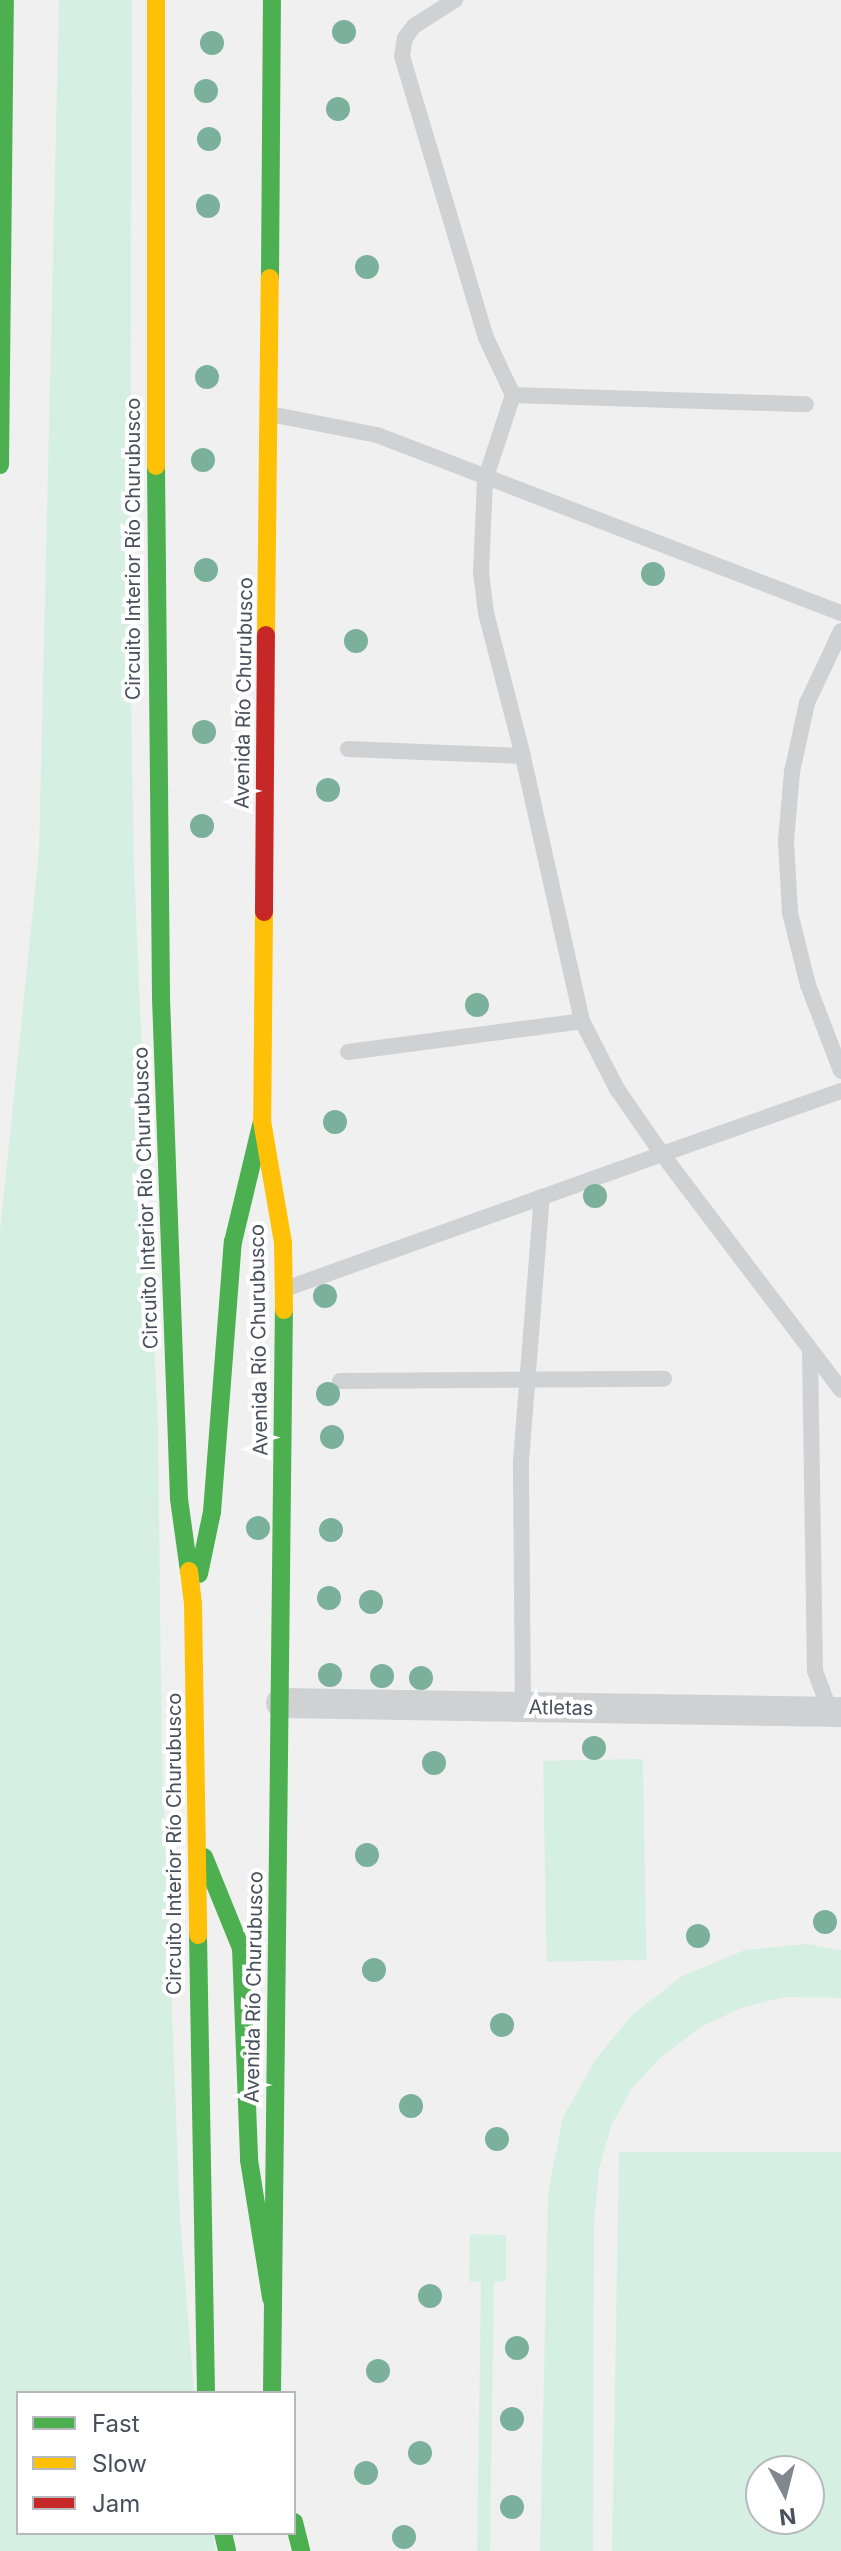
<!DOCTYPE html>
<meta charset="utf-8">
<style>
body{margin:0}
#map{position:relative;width:841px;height:2551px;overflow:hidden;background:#f1f0f0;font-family:Inter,sans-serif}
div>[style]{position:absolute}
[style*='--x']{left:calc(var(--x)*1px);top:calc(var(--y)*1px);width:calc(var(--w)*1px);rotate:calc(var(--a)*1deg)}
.green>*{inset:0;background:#d6efe3;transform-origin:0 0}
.lane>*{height:16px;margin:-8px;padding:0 8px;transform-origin:8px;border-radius:8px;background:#cfd1d3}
.street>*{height:30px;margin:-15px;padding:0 15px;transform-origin:15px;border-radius:15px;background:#cfd1d3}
.fast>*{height:18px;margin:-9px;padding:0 9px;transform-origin:9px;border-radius:9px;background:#4caf50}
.slow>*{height:18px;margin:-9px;padding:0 9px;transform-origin:9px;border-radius:9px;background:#ffc107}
.jam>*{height:18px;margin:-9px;padding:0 9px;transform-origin:9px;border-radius:9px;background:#c62828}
.trees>*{width:24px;height:24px;margin:-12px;border-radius:50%;background:#7bb09d}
span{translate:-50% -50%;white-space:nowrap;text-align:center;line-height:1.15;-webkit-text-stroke:8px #fff;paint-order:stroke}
.street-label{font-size:20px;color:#48505c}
.legend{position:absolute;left:16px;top:2391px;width:280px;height:144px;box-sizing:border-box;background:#fff;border:2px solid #b6b9be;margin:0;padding:10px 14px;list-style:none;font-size:24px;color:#48505c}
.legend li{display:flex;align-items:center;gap:16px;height:40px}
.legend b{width:40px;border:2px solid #b6b9be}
.north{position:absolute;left:745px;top:2455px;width:80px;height:80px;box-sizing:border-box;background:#fff;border:2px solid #b6b9be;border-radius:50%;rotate:173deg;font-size:22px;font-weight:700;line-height:32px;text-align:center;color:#48505c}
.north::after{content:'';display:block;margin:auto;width:28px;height:36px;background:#838890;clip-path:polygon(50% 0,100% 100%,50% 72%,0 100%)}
</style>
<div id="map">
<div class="green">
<i style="clip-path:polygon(59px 0,132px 0,130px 637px,134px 867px,158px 1429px,162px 1756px,180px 2216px,194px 2393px,18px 2393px,18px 2533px,212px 2533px,216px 2551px,0 2551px,0 1231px,39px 851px)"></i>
<i style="left:643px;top:1759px;width:201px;height:100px;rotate:89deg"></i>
<i style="clip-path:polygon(807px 1944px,841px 1950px,841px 1998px,784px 1997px,741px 2008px,701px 2027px,662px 2056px,632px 2088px,611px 2126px,599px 2170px,594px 2222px,593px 2551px,540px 2551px,548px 2193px,563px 2117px,596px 2059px,633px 2014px,682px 1976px,745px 1950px)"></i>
<i style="clip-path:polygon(evenodd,619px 2152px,841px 2152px,841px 2551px,612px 2551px,619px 2152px,761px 2471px,809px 2471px,809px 2519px,761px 2519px,761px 2471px)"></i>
<i style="clip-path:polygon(470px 2234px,506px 2235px,506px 2281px,494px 2282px,490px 2551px,477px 2551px,481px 2282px,469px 2281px)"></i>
</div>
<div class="lane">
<i style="--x:513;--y:395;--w:293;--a:1.8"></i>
<i style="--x:270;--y:414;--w:109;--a:11.1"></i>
<i style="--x:377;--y:435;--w:497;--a:21"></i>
<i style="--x:841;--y:631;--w:80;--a:115.3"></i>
<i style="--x:807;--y:703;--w:71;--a:102.3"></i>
<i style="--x:792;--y:772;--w:69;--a:95"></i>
<i style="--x:786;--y:841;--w:72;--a:86.8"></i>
<i style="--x:790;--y:913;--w:74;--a:76"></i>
<i style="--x:808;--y:985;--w:92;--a:69"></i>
<i style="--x:348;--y:749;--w:175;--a:2.3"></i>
<i style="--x:348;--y:1052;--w:236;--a:-7.5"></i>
<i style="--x:841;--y:1091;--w:190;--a:160.6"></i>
<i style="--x:662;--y:1154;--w:296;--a:52.8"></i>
<i style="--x:285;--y:1289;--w:400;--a:-19.7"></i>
<i style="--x:662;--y:1154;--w:79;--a:-124.7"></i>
<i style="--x:617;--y:1089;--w:76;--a:-117.2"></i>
<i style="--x:582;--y:1021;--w:271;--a:-102.6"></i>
<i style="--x:523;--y:756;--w:148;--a:-104.5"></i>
<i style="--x:486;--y:613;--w:41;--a:-97"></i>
<i style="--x:481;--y:572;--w:92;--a:-87.5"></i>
<i style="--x:485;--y:480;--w:89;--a:-71.8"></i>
<i style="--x:513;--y:395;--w:63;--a:-115.3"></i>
<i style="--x:486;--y:338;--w:294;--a:-106.6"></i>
<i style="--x:402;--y:56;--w:18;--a:-81"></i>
<i style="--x:405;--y:38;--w:15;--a:-53"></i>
<i style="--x:414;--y:26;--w:49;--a:-32.4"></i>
<i style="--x:810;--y:1352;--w:319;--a:89.1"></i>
<i style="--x:815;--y:1671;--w:43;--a:69.4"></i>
<i style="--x:340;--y:1381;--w:324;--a:-0.4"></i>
<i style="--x:523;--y:1707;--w:246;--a:-90.5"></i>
<i style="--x:521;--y:1461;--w:265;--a:-85.5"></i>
</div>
<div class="street">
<i style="--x:281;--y:1703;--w:560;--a:0.92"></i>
</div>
<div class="fast">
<i style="--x:270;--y:278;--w:278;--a:-89.6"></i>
<i style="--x:0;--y:465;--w:465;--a:-89.4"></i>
<i style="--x:156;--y:466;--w:532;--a:89.46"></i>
<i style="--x:161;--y:998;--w:501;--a:87.94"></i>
<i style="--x:179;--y:1499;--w:73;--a:82.1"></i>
<i style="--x:199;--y:1574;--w:63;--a:-78.2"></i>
<i style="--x:212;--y:1512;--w:271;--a:-85.6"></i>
<i style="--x:233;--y:1242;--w:124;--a:-76.5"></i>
<i style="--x:204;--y:1857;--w:98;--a:67.9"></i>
<i style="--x:241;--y:1948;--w:212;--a:87.8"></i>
<i style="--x:249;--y:2160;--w:140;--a:80.9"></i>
<i style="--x:198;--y:1935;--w:458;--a:89"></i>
<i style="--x:272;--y:2393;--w:1083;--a:-89.37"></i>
<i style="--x:294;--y:2522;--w:30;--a:76"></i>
<i style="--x:223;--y:2533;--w:18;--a:77"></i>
</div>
<div class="slow">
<i style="--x:156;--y:0;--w:466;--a:90"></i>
<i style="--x:266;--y:635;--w:357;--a:-89.4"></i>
<i style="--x:264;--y:912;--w:209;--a:90.5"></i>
<i style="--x:262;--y:1121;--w:124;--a:80.2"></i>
<i style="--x:283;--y:1243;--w:67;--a:89.1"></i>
<i style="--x:189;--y:1571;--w:33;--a:83"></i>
<i style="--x:193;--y:1604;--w:331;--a:89.1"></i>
</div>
<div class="jam">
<i style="--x:264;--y:912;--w:277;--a:-89.6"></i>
</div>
<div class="trees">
<i style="left:344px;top:32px"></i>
<i style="left:212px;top:43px"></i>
<i style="left:206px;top:91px"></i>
<i style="left:338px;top:109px"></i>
<i style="left:209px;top:139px"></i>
<i style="left:208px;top:206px"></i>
<i style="left:367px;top:267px"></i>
<i style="left:207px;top:377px"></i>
<i style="left:203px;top:460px"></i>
<i style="left:206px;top:570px"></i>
<i style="left:653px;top:574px"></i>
<i style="left:356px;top:641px"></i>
<i style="left:204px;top:732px"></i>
<i style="left:328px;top:790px"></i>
<i style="left:202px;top:826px"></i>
<i style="left:477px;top:1005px"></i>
<i style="left:335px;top:1122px"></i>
<i style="left:595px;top:1196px"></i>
<i style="left:325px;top:1296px"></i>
<i style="left:328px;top:1394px"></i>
<i style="left:332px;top:1437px"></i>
<i style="left:258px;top:1528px"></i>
<i style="left:331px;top:1530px"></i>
<i style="left:329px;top:1598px"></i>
<i style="left:371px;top:1602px"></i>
<i style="left:330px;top:1675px"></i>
<i style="left:382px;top:1676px"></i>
<i style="left:421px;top:1678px"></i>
<i style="left:594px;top:1748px"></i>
<i style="left:434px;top:1763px"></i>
<i style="left:367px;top:1855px"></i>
<i style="left:825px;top:1922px"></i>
<i style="left:698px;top:1936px"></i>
<i style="left:374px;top:1970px"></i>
<i style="left:502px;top:2025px"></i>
<i style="left:411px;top:2106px"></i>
<i style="left:497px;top:2139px"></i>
<i style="left:430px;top:2296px"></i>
<i style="left:517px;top:2348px"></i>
<i style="left:378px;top:2371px"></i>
<i style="left:512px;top:2419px"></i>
<i style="left:420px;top:2453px"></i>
<i style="left:366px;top:2473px"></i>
<i style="left:512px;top:2507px"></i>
<i style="left:404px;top:2537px"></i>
</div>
<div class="street-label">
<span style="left:133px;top:549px;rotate:-90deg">Circuito Interior Río Churubusco</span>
<span style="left:244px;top:693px;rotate:-89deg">Avenida Río Churubusco</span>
<span style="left:146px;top:1198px;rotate:-92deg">Circuito Interior Río Churubusco</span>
<span style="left:259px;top:1340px;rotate:-91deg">Avenida Río Churubusco</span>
<span style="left:561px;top:1708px;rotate:1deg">Atletas</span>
<span style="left:174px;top:1844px;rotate:-90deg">Circuito Interior Río Churubusco</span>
<span style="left:254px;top:1987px;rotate:-89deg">Avenida Río Churubusco</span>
</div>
<ul class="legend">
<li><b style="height:10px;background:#4caf50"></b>Fast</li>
<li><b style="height:10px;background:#ffc107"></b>Slow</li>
<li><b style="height:10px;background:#c62828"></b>Jam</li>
</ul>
<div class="north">N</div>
</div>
